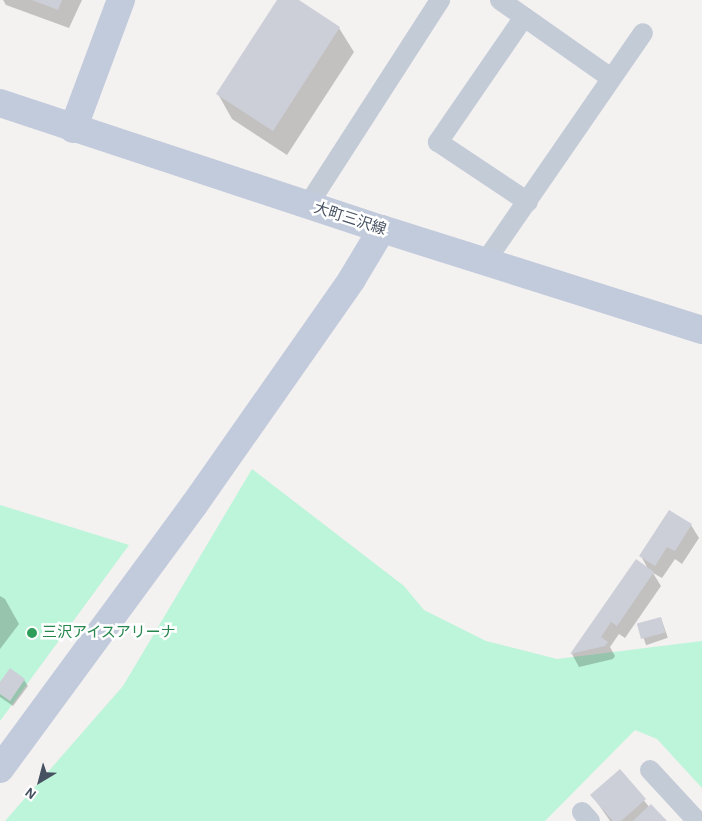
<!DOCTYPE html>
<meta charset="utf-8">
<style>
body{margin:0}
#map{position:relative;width:702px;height:821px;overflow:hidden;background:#f4f1f1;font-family:"Alegreya Sans","Noto Sans JP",sans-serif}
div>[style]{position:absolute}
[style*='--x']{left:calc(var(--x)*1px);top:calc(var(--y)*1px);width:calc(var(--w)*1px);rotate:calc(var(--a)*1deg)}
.green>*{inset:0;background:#bcf5d9}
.shadow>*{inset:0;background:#0003;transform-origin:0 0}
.building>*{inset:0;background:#cccfd7;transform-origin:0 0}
.street>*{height:20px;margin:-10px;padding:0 10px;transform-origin:10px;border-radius:10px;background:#c3cbd7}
.secondary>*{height:28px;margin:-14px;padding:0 14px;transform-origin:14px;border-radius:14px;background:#c2cbdc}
.dots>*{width:14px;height:14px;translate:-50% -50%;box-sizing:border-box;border:2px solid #fff;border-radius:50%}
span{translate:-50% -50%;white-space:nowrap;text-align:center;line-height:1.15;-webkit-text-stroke:5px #fff;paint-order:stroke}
.street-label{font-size:15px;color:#465161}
.leisure-label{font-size:15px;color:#27864d}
.left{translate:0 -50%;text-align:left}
.north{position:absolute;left:15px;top:756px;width:50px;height:50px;-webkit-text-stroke:4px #fff;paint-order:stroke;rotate:217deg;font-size:14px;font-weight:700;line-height:20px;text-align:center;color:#465161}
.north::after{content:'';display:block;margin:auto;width:18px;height:22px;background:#465161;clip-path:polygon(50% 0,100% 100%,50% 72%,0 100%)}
</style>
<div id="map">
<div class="green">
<i style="clip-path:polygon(252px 469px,404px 586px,424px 610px,486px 641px,557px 659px,702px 641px,702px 788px,657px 739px,635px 730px,545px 821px,5px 821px,123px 686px)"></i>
<i style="clip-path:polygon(0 505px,129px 545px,0 721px)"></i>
</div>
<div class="shadow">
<i style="clip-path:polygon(3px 0,82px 0,69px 28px,6px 5px)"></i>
<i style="clip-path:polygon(279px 0,297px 0,339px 28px,354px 52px,287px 155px,232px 119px,218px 94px)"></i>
<i style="clip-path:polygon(691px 525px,699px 538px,682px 564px,675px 559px,662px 578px,653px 573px,661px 586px,625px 638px,619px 634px,610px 647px,615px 656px,613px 659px,579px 667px,572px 654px,636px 561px,648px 569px,641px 556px)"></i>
<i style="clip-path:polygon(0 596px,5px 599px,19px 624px,0 649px)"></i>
<i style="left:661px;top:618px;width:21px;height:23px;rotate:71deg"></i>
<i style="clip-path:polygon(10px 670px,24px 680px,28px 686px,13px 706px,0 697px,0 684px)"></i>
<i style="clip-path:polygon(620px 771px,650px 808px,665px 821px,610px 821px,592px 795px)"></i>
</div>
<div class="building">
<i style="clip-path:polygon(32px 0,62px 0,58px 10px)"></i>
<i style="clip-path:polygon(277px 0,299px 0,340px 27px,273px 131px,216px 94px)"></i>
<i style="clip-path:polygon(669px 510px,692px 524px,675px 551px,667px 547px,655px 566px,639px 556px)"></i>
<i style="clip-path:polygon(636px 559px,654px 572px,617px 626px,611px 622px,601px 637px,608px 642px,605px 646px,570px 654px)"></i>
<i style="left:661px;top:617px;width:16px;height:25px;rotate:75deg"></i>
<i style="clip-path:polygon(10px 668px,25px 679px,10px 701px,0 694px,0 682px)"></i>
<i style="clip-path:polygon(620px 769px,646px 799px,621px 821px,613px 821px,590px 795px)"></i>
<i style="clip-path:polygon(651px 804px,667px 821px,633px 821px)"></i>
</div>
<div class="street">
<i style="--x:500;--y:0;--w:136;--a:35.1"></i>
<i style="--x:524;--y:17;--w:152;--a:124.5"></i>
<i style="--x:438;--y:142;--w:108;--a:33.7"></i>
<i style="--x:308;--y:205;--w:244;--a:-57.2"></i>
<i style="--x:485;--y:262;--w:278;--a:-55.4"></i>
<i style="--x:650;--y:770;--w:69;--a:47.3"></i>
<i style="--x:582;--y:812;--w:12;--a:48"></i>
</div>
<div class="secondary">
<i style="--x:0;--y:103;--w:402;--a:18.3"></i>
<i style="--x:382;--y:229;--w:336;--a:17.5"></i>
<i style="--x:73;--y:129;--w:138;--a:-69.6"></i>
<i style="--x:0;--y:769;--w:328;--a:-53.7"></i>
<i style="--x:194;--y:505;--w:276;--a:-55"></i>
<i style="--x:352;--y:279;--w:58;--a:-59"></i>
</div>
<div class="dots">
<i style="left:32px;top:633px;background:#2e9e5b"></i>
</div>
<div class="street-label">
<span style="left:350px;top:219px;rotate:18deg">大町三沢線</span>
</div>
<div class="leisure-label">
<span class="left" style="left:42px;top:633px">三沢アイスアリーナ</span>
</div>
<div class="north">N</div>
</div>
